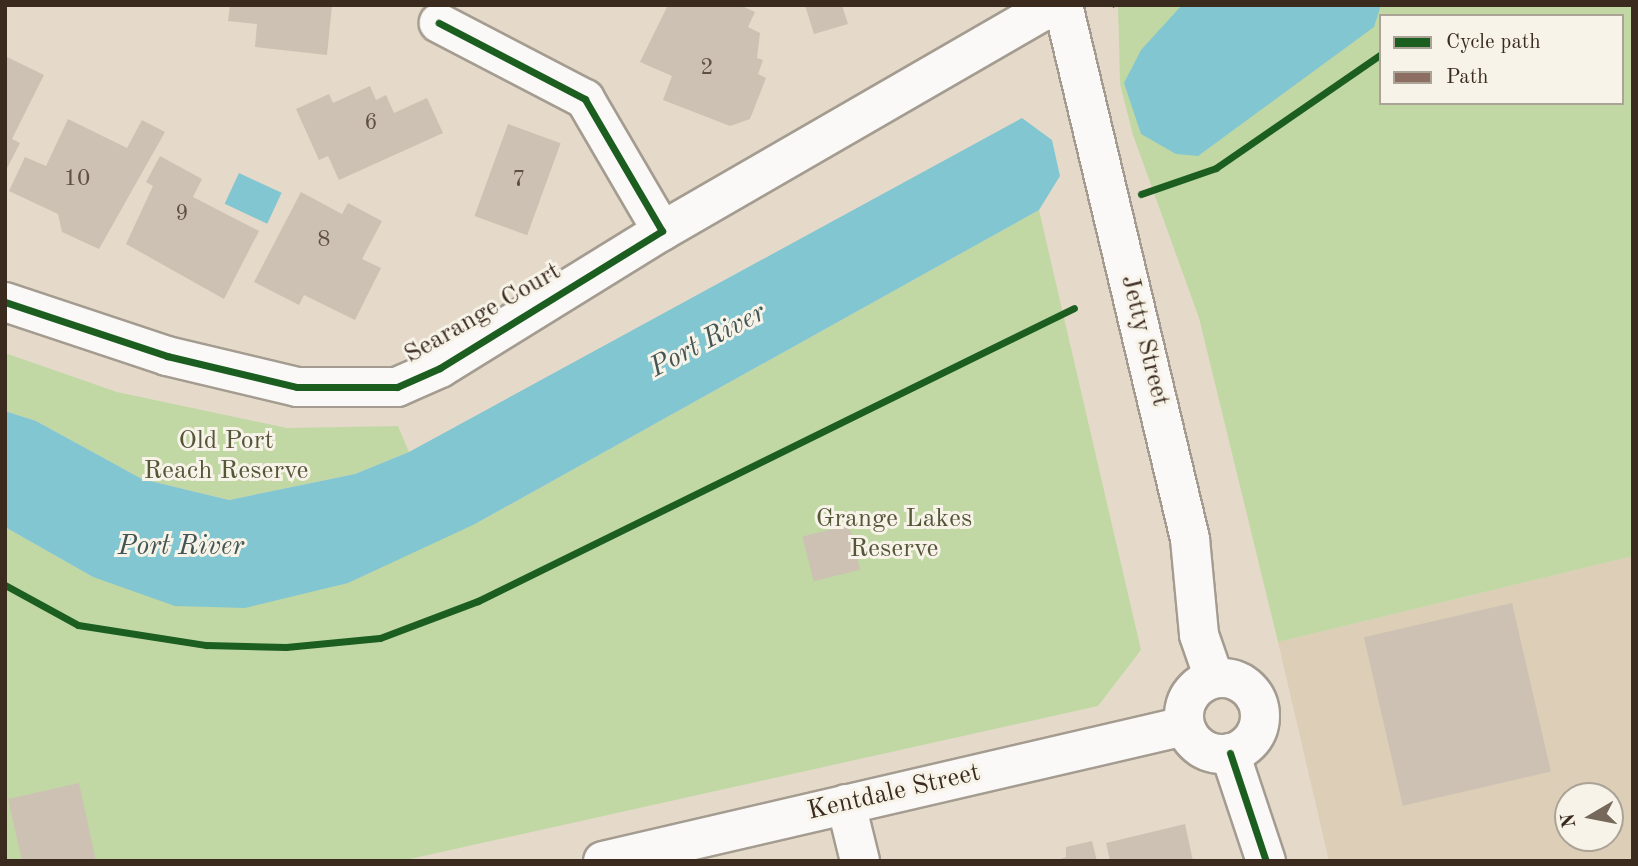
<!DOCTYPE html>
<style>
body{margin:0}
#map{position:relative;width:1638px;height:866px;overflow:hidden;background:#e5dac9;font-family:"Old Standard TT",serif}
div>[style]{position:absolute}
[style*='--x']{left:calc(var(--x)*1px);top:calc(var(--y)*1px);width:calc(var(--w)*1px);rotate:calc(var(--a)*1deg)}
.built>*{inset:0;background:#ddceb7}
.green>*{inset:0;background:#c1d8a5}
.water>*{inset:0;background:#82c6d1;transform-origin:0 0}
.building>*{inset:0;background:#ccc1b2;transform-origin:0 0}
.roads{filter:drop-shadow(2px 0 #a49c90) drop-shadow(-2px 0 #a49c90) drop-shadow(0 2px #a49c90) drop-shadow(0 -2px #a49c90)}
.minor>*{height:38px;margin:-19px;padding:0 19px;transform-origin:19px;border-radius:19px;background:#fbf9f7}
.tertiary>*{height:38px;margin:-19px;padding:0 19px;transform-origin:19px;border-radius:19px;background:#fbf9f7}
.tertiary>.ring{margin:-19px;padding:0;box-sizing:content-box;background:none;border:38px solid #fbf9f7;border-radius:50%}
.quiet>*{height:5px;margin-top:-2.5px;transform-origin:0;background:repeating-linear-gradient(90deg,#8d6e63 0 10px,transparent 0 15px)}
.cycleway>*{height:7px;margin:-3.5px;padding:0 3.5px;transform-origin:3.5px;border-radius:3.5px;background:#1b5e20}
span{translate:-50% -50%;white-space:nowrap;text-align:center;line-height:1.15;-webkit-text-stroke:6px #f7f3e8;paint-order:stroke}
.number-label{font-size:23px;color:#605044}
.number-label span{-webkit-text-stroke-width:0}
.street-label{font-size:26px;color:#3b2a1e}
.park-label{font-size:26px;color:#555538}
.water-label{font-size:28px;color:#435655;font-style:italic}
.frame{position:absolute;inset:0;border:7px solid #3b2a1e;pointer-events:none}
.legend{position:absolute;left:1379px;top:14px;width:245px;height:91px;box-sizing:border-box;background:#f7f3e8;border:2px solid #aca397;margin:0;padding:9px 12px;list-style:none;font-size:21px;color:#3b2a1e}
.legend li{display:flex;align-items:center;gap:14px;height:35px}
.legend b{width:35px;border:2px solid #aca397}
.north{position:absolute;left:1554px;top:782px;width:70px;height:70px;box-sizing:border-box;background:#f7f3e8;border:2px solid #aca397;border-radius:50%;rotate:260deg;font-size:19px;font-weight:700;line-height:28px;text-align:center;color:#3b2a1e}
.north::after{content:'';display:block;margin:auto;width:24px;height:32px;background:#76685a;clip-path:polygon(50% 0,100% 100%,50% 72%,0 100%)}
</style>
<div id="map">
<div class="built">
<i style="clip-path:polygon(evenodd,1633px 556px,1633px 861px,1329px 861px,1278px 642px,1633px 556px,1568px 796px,1610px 796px,1610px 838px,1568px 838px,1568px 796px)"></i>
</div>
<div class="green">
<i style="clip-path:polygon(evenodd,1118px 5px,1633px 5px,1633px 556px,1278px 642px,1199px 318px,1133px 135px,1120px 84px,1118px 5px,1381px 16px,1622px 16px,1622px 103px,1381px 103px,1381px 16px)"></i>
<i style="clip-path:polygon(1039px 210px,1141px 650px,1098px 706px,401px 861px,5px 861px,5px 527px,93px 577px,475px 524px)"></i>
<i style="clip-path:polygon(5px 353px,117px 392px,287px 428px,398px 426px,409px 452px,355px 474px,229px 500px,142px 479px,36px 421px,5px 411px)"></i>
</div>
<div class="water">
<i style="clip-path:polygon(1182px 5px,1381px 5px,1374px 27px,1198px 156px,1176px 154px,1141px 134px,1124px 83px,1141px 50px)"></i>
<i style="clip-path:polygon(1022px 118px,1052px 140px,1060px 176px,1039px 210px,475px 524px,348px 583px,245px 608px,175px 606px,93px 577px,5px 527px,5px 411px,36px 421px,142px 479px,229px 500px,355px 474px,409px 452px)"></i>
<i style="left:239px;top:173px;width:47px;height:34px;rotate:25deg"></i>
</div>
<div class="building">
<i style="clip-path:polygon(230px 5px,332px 5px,327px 55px,255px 47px,257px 24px,228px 21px)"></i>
<i style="clip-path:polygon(668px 5px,740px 5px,755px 12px,748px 27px,760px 33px,757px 58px,763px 60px,758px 74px,766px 78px,750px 119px,730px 126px,663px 100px,672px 76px,640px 62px)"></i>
<i style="clip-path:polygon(805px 5px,842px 5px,848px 24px,814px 34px)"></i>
<i style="clip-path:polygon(5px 56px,44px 75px,12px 139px,20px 143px,5px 172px)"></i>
<i style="clip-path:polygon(370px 86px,376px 100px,386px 95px,394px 113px,427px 98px,443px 133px,339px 180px,328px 156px,319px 160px,296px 109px,329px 94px,333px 103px)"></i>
<i style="clip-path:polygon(68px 119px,127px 148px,142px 120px,165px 132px,99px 249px,62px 232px,58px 214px,9px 191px,25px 157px,46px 166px)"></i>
<i style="left:508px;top:124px;width:56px;height:98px;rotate:20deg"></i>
<i style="clip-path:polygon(160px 156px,202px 179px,193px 197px,259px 231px,224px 299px,126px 244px,153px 186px,146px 182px)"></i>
<i style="clip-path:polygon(301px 192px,342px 214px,348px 203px,382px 221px,362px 259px,381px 268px,355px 320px,304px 295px,299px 305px,254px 282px)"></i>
<i style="left:849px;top:525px;width:46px;height:48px;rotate:76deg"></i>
<i style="left:1512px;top:603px;width:173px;height:152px;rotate:77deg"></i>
<i style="clip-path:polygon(79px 783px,96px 861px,22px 861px,8px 799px)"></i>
<i style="clip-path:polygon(1185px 824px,1193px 861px,1110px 861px,1106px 843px)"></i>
<i style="clip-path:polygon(1092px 841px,1097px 861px,1056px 861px,1066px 857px,1066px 847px)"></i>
</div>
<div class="roads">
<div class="minor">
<i style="--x:662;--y:231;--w:452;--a:-30"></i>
<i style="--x:5;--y:302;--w:171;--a:18.4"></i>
<i style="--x:167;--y:356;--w:134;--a:13.4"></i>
<i style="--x:297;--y:387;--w:100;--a:0"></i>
<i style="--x:397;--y:387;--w:47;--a:-23.8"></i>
<i style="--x:440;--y:368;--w:261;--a:-31.7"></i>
<i style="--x:662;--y:231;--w:153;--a:-120.3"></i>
<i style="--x:585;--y:99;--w:165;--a:-152.5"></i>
<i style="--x:846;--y:804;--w:59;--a:76.2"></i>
<i style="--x:603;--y:861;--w:597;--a:-13.06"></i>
</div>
<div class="tertiary">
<i style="--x:1063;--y:5;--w:549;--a:76.62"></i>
<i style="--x:1190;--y:539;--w:96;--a:84.6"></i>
<i style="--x:1199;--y:635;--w:46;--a:70.8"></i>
<i class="ring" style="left:1184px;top:678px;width:38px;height:38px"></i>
<i style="--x:1230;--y:753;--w:114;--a:71.6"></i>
</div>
</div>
<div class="quiet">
<i style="--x:1112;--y:6;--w:1;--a:-45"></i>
</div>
<div class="cycleway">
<i style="--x:1141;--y:194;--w:79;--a:-19.1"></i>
<i style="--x:1216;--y:168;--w:201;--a:-34.6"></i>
<i style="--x:5;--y:302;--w:171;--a:18.4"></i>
<i style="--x:167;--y:356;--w:134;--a:13.4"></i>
<i style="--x:297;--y:387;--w:100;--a:0"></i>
<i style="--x:397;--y:387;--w:47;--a:-23.8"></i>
<i style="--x:440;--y:368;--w:261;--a:-31.7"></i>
<i style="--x:662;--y:231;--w:153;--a:-120.3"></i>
<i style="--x:585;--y:99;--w:165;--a:-152.5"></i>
<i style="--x:5;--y:585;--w:83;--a:28.7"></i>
<i style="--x:78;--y:625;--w:130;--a:8.9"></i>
<i style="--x:206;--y:645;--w:80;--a:1.4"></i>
<i style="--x:286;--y:647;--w:94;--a:-5.5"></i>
<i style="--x:380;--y:638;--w:105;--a:-20.7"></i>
<i style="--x:478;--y:601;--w:664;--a:-26.18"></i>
<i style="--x:1230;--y:753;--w:114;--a:71.6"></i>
</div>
<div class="number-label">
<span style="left:707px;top:68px">2</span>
<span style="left:371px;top:123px">6</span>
<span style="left:77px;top:179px">10</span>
<span style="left:519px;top:180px">7</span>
<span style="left:182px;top:214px">9</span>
<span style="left:324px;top:240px">8</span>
</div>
<div class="street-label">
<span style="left:483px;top:314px;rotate:-30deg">Searange Court</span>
<span style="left:1144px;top:341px;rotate:76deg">Jetty Street</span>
<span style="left:894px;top:793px;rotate:-13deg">Kentdale Street</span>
</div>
<div class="park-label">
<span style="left:226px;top:457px">Old Port<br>Reach Reserve</span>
<span style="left:894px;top:535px">Grange Lakes<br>Reserve</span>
</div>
<div class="water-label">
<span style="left:708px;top:341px;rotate:-28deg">Port River</span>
<span style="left:181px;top:547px">Port River</span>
</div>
<div class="frame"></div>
<ul class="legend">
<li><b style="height:9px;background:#1b5e20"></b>Cycle path</li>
<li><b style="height:9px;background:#8d6e63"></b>Path</li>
</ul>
<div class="north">N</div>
</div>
